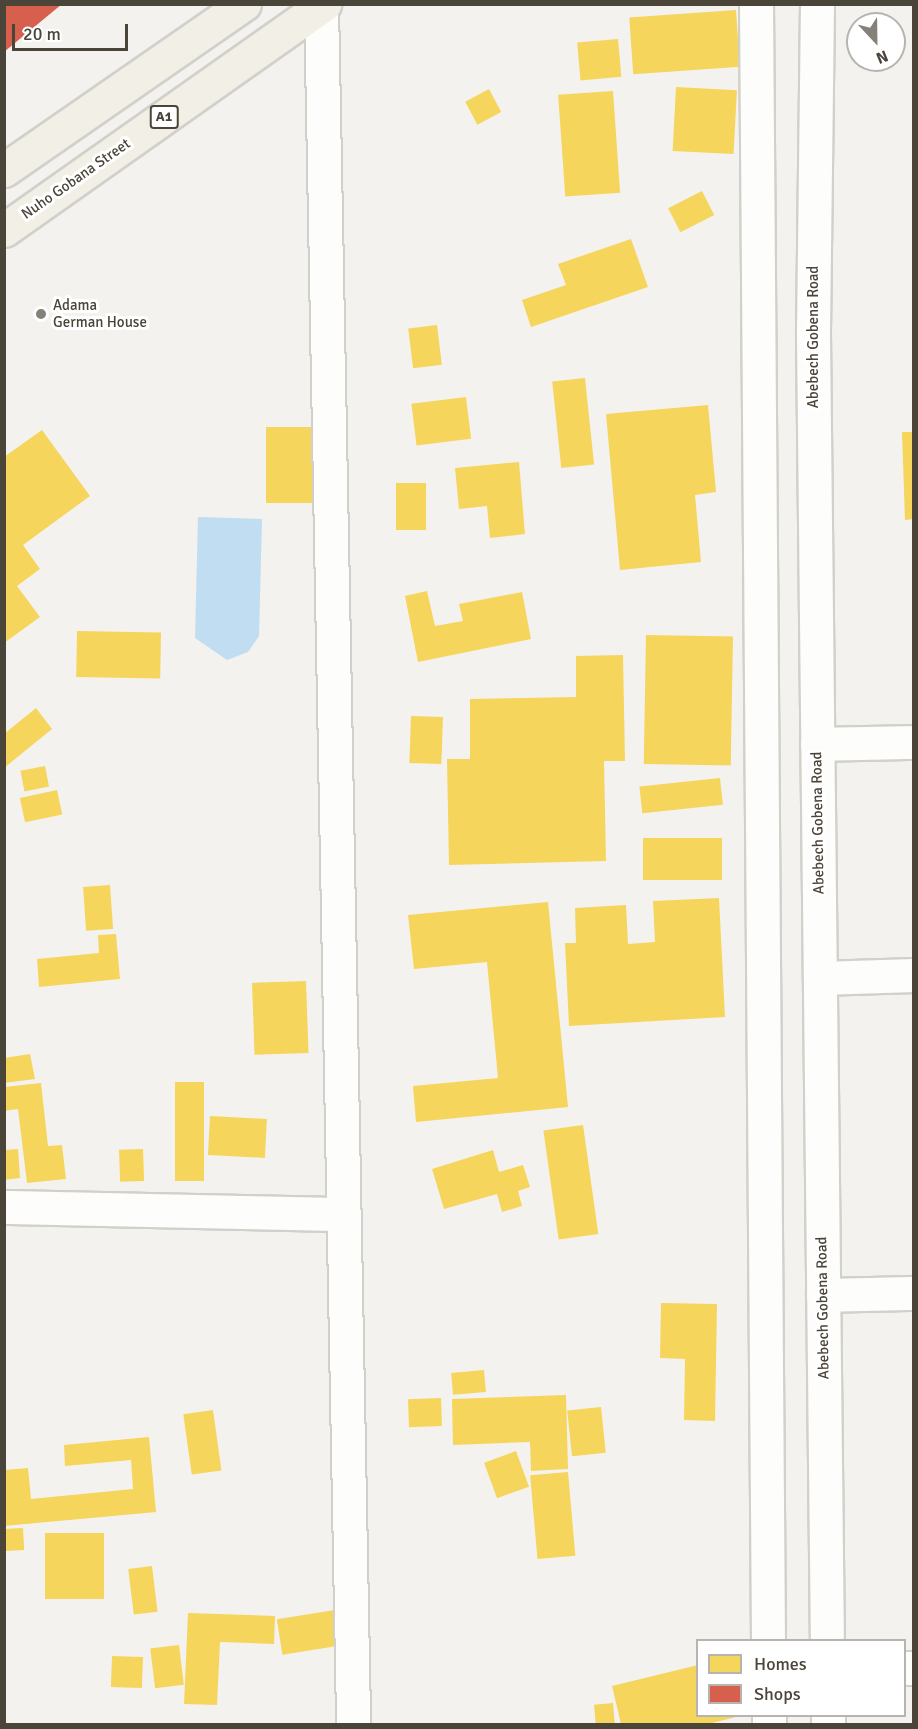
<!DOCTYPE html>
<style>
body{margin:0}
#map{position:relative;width:918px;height:1729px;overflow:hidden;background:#f4f2ee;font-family:Signika,sans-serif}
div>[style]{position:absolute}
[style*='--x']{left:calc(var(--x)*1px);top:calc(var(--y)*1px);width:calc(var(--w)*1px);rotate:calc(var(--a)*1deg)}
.water>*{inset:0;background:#c0ddf1}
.homes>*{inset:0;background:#f6d55c;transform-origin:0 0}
.shops>*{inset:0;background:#d6604d}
.roads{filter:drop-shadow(2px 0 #d2d0cb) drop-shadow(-2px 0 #d2d0cb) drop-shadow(0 2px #d2d0cb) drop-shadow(0 -2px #d2d0cb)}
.minor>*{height:33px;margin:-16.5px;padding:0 16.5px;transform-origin:16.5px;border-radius:16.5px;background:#fdfdfc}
.tertiary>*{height:33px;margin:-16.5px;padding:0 16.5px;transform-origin:16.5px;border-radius:16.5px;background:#fdfdfc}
.primary>*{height:33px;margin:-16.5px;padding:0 16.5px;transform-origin:16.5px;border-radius:16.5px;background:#f2efe6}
.dots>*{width:16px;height:16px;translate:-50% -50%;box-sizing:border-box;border:3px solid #fff;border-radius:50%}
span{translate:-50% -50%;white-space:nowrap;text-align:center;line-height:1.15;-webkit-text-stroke:6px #fff;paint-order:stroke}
.shield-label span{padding:2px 4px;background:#fff;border:2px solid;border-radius:4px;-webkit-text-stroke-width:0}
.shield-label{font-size:14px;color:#4b4439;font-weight:700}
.street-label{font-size:15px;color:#4b4439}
.poi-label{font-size:15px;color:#4b4439}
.left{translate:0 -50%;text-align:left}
.frame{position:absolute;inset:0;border:6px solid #4b4439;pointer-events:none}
.legend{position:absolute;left:696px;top:1639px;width:210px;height:78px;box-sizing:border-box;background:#fff;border:2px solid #b7b4b0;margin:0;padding:8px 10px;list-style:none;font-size:18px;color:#4b4439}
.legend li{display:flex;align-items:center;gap:12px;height:30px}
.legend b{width:30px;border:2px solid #b7b4b0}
.north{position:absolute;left:846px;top:12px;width:60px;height:60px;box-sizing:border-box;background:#fff;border:2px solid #b7b4b0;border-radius:50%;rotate:158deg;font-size:16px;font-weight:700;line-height:24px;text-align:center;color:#4b4439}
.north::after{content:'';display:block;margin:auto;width:21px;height:27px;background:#868178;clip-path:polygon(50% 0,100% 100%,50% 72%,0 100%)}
.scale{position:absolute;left:12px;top:24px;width:116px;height:27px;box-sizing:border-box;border:3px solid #4b4439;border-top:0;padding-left:8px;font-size:18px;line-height:21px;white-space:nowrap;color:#4b4439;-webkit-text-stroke:4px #fff;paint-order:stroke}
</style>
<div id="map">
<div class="water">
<i style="clip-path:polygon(198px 517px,262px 519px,259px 636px,248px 652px,227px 660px,195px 638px)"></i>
</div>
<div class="homes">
<i style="left:736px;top:10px;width:57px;height:107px;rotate:86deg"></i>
<i style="left:618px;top:39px;width:38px;height:41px;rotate:85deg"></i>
<i style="left:676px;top:87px;width:61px;height:64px;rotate:3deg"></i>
<i style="left:489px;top:89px;width:26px;height:27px;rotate:62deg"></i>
<i style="left:613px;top:91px;width:102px;height:55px;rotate:86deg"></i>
<i style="left:702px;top:191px;width:27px;height:38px;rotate:63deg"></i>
<i style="clip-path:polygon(631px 239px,648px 287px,531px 327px,522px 300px,566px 285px,558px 264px)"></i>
<i style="left:437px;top:325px;width:40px;height:29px;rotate:83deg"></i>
<i style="left:585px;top:378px;width:87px;height:33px;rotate:84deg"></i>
<i style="left:466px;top:397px;width:42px;height:55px;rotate:83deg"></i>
<i style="clip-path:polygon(708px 405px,716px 492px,695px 495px,701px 562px,620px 570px,606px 414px)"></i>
<i style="left:266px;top:427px;width:53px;height:76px"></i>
<i style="clip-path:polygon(42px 430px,90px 496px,23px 545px,40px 569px,17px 586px,40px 617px,4px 643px,4px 457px)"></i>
<i style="clip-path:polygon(902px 432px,914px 432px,914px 519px,905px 520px)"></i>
<i style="clip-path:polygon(519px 462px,525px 534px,490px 538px,487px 506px,459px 509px,455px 468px)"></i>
<i style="left:396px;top:483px;width:30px;height:47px"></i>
<i style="clip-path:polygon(427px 591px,435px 626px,463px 621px,459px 604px,522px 592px,531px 639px,418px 662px,405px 596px)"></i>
<i style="left:77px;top:631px;width:84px;height:46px;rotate:1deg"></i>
<i style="left:646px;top:635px;width:87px;height:129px;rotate:1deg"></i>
<i style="clip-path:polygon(623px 655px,625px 761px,604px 761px,606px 861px,449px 865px,447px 759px,470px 759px,470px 699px,576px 697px,576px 656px)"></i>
<i style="clip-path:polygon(36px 708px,52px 729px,4px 768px,4px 734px)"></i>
<i style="left:411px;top:716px;width:32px;height:47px;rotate:2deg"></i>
<i style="left:45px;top:766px;width:21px;height:25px;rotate:79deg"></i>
<i style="left:720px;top:778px;width:27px;height:81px;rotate:84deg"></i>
<i style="left:57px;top:790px;width:25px;height:38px;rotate:78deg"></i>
<i style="left:643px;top:838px;width:79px;height:42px"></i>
<i style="left:110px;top:885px;width:44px;height:27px;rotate:86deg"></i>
<i style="clip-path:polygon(719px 898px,725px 1017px,569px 1026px,565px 943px,576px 943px,575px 908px,626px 905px,628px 944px,655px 942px,653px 901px)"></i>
<i style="clip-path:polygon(548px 902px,568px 1107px,416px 1122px,413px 1086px,498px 1078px,487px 962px,414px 969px,408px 915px)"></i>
<i style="clip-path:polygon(116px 934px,120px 979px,39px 987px,37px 959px,99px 953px,98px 935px)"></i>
<i style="left:306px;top:981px;width:72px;height:54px;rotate:88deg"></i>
<i style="clip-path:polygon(30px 1054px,35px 1079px,4px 1083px,4px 1058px)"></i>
<i style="left:175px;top:1082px;width:29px;height:99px"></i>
<i style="clip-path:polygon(41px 1083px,48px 1146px,62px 1145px,66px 1179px,27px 1183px,18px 1109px,4px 1111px,4px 1087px)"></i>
<i style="left:210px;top:1116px;width:57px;height:39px;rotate:3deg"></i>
<i style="left:583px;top:1125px;width:110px;height:40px;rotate:82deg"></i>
<i style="clip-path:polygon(18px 1149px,20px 1178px,4px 1180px,4px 1150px)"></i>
<i style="left:143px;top:1149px;width:32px;height:24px;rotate:88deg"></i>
<i style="clip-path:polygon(493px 1150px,499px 1172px,523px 1165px,530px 1187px,518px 1191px,522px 1206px,502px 1212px,497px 1194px,444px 1209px,432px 1169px)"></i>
<i style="clip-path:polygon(661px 1303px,717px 1304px,715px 1421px,684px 1420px,685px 1359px,660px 1358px)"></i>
<i style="left:484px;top:1370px;width:22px;height:33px;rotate:85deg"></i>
<i style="clip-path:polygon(566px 1395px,568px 1469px,531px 1471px,530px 1442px,453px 1445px,452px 1399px)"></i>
<i style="left:441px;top:1398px;width:28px;height:33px;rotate:88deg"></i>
<i style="left:601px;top:1407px;width:46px;height:34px;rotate:84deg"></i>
<i style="left:213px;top:1410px;width:61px;height:30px;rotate:82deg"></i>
<i style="clip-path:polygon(149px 1437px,156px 1512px,4px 1526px,4px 1470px,28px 1468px,31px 1499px,133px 1489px,131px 1460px,65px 1466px,64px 1445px)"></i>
<i style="left:516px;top:1451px;width:38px;height:34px;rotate:70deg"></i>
<i style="left:568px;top:1472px;width:84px;height:38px;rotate:85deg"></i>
<i style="left:23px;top:1528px;width:22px;height:19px;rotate:87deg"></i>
<i style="left:45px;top:1533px;width:59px;height:66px"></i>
<i style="left:152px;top:1566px;width:46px;height:24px;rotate:83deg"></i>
<i style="left:341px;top:1609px;width:36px;height:65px;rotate:81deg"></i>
<i style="clip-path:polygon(188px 1613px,275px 1616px,274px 1644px,220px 1642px,217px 1705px,184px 1704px)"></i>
<i style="left:179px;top:1645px;width:40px;height:29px;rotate:83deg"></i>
<i style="left:112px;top:1656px;width:31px;height:31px;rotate:2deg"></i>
<i style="clip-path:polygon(698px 1665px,698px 1716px,740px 1716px,708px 1724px,621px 1724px,612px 1686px)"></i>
<i style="left:613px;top:1703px;width:21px;height:19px;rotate:85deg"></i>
</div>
<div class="shops">
<i style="clip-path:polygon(4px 4px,62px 4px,4px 52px)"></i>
</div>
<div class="roads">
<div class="minor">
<i style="--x:321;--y:4;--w:1720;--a:88.93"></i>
<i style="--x:817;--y:744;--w:97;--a:-1.2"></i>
<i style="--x:820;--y:978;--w:94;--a:-1.8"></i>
<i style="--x:4;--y:1207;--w:339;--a:1.2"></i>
<i style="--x:823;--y:1295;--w:91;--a:-1.3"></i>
<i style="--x:904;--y:1668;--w:10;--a:0"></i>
</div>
<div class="tertiary">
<i style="--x:756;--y:4;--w:1636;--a:89.58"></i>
<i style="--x:817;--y:4;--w:331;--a:90.7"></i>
<i style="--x:813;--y:335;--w:1305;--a:89.39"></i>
<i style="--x:769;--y:1716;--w:8;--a:90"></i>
<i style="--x:828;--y:1716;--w:8;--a:90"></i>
</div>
<div class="primary">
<i style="--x:4;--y:170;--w:292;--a:-34.7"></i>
<i style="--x:4;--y:230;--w:392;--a:-35.2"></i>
</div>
</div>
<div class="dots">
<i style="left:41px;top:314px;background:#868178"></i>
</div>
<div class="shield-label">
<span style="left:164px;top:117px">A1</span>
</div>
<div class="street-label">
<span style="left:76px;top:179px;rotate:-35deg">Nuho Gobana Street</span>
<span style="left:814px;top:337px;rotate:-90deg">Abebech Gobena Road</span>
<span style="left:818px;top:823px;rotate:-91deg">Abebech Gobena Road</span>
<span style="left:823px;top:1308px;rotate:-91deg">Abebech Gobena Road</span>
</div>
<div class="poi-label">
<span class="left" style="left:53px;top:314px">Adama<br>German House</span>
</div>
<div class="frame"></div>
<ul class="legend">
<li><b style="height:16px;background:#f6d55c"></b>Homes</li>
<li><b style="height:16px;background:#d6604d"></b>Shops</li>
</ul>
<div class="north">N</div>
<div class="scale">20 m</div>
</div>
